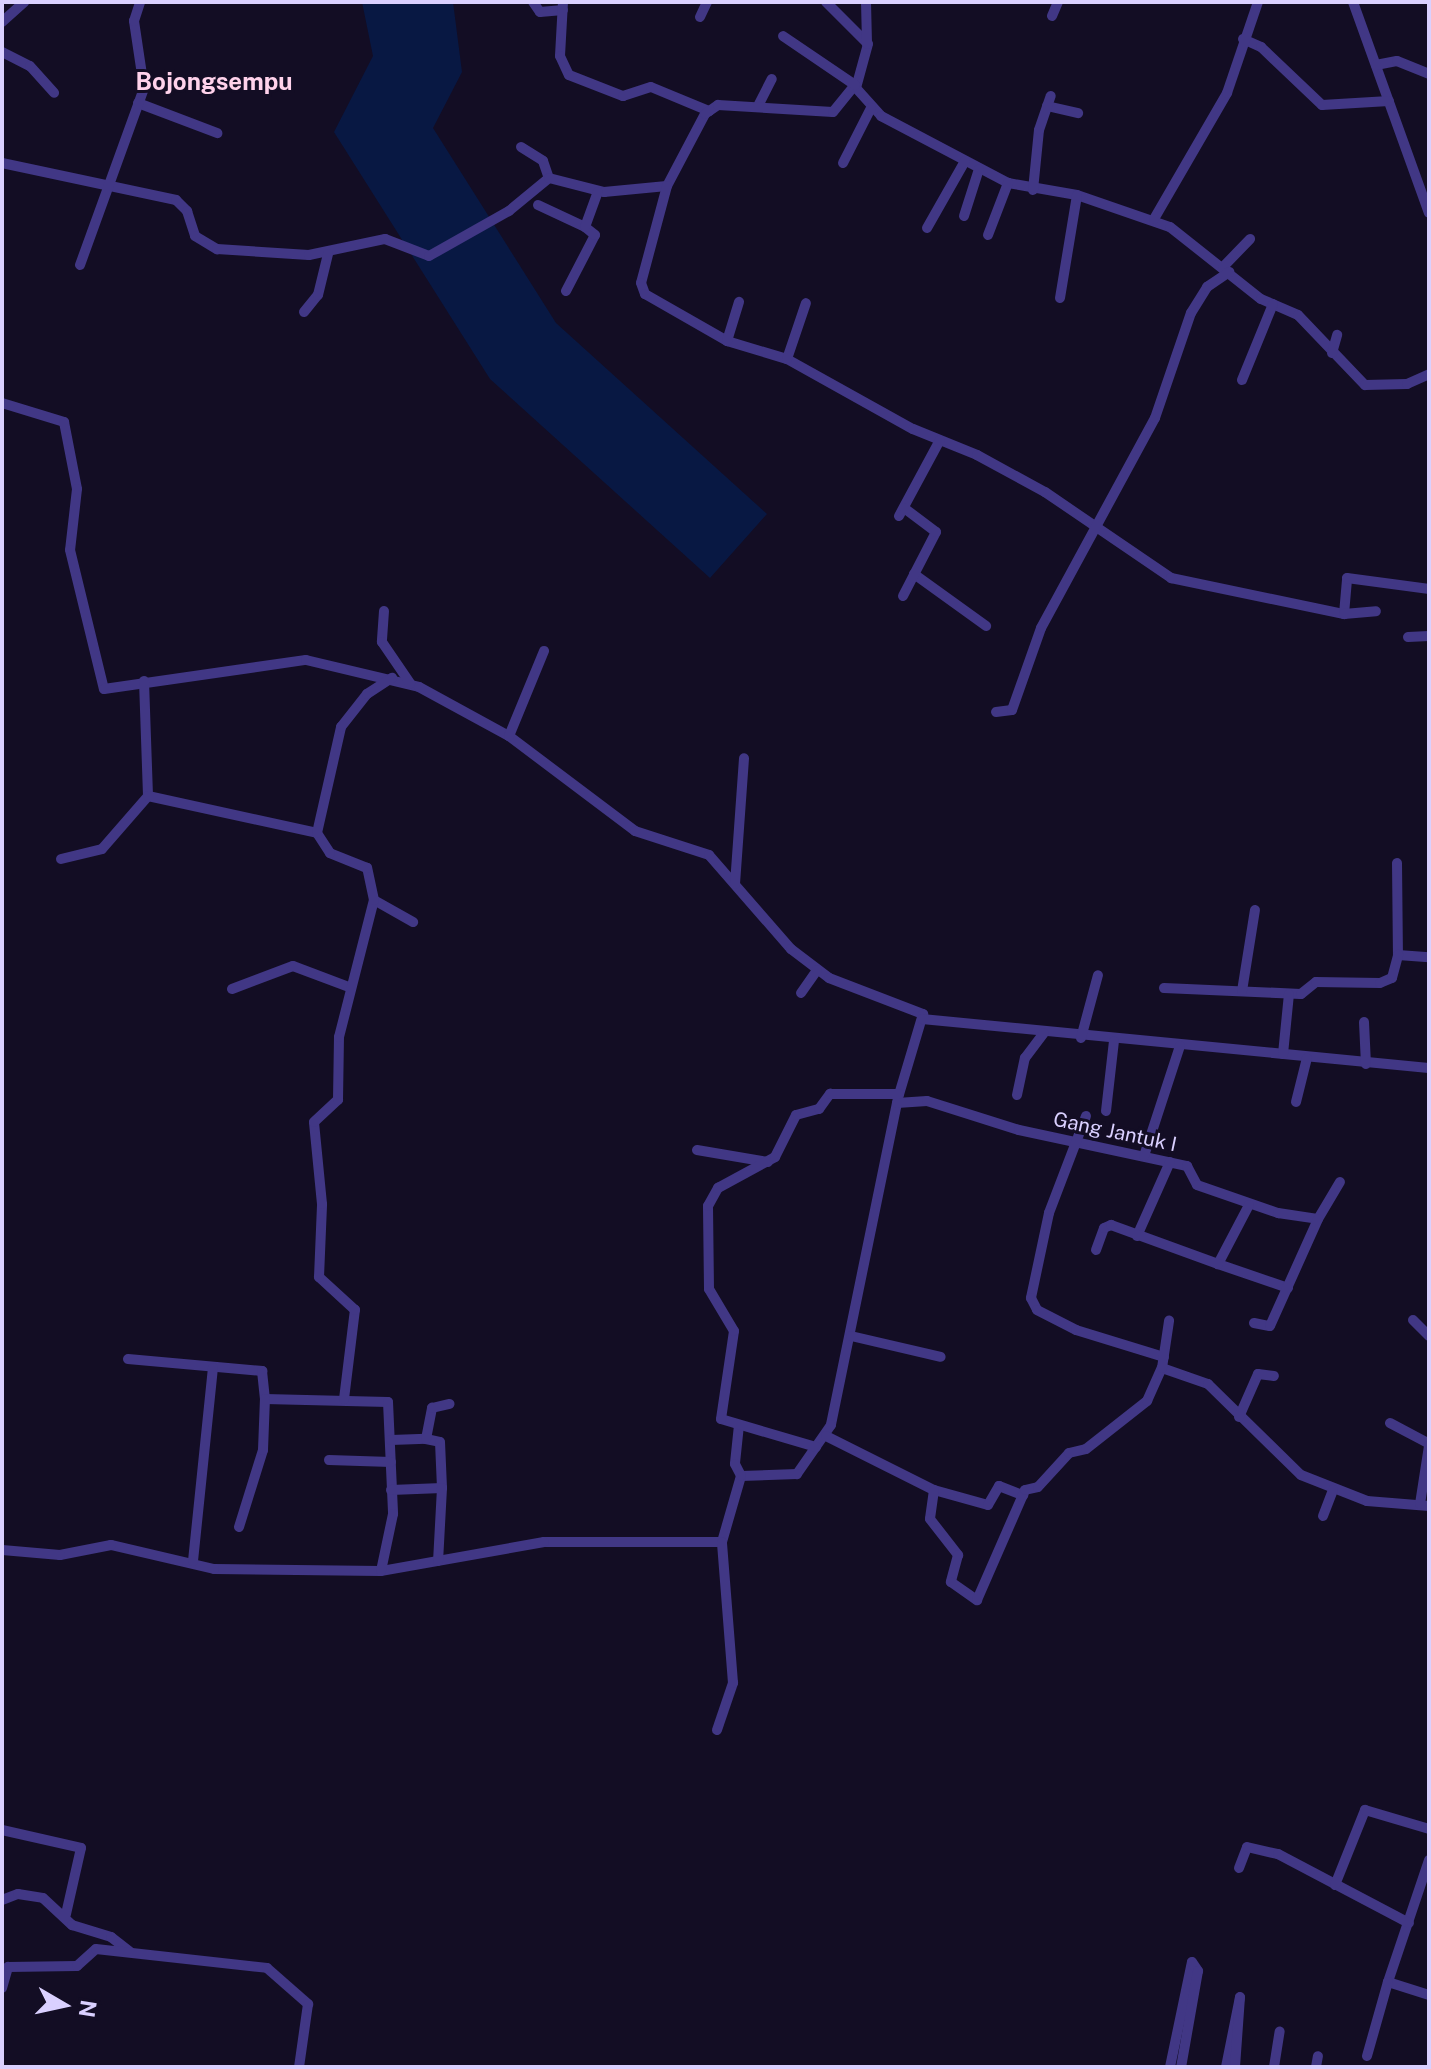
<!DOCTYPE html>
<style>
body{margin:0}
#map{position:relative;width:1431px;height:2069px;overflow:hidden;background:#130d24;font-family:"Public Sans",sans-serif}
div>[style]{position:absolute}
[style*='--x']{left:calc(var(--x)*1px);top:calc(var(--y)*1px);width:calc(var(--w)*1px);rotate:calc(var(--a)*1deg)}
.water>*{inset:0;background:#081843}
.minor>*{height:10px;margin:-5px;padding:0 5px;transform-origin:5px;border-radius:5px;background:#413785}
span{translate:-50% -50%;white-space:nowrap;text-align:center;line-height:1.15;-webkit-text-stroke:6px #130d24;paint-order:stroke}
.street-label{font-size:20px;color:#dad0ff}
.quarter-label{font-size:24px;color:#ffd2eb;font-weight:700}
.frame{position:absolute;inset:0;border:4px solid #dad0ff;pointer-events:none}
.north{position:absolute;left:24px;top:1965px;width:80px;height:80px;-webkit-text-stroke:6px #130d24;paint-order:stroke;rotate:99deg;font-size:22px;font-weight:700;line-height:32px;text-align:center;color:#dad0ff}
.north::after{content:'';display:block;margin:auto;width:28px;height:36px;background:#dad0ff;clip-path:polygon(50% 0,100% 100%,50% 72%,0 100%)}
</style>
<div id="map">
<div class="water">
<i style="clip-path:polygon(362px 2px,453px 2px,462px 72px,433px 128px,556px 323px,767px 514px,710px 578px,490px 379px,334px 132px,373px 56px)"></i>
</div>
<div class="minor">
<i style="--x:533;--y:2;--w:12;--a:55"></i>
<i style="--x:540;--y:12;--w:23;--a:-5"></i>
<i style="--x:563;--y:2;--w:54;--a:93.2"></i>
<i style="--x:560;--y:56;--w:21;--a:65"></i>
<i style="--x:569;--y:75;--w:58;--a:21.3"></i>
<i style="--x:623;--y:96;--w:29;--a:-18"></i>
<i style="--x:651;--y:87;--w:63;--a:22.5"></i>
<i style="--x:826;--y:2;--w:59;--a:45"></i>
<i style="--x:868;--y:44;--w:46;--a:105.3"></i>
<i style="--x:856;--y:88;--w:38;--a:48"></i>
<i style="--x:881;--y:116;--w:144;--a:27.8"></i>
<i style="--x:1008;--y:183;--w:70;--a:9.9"></i>
<i style="--x:1077;--y:195;--w:98;--a:19"></i>
<i style="--x:1170;--y:227;--w:116;--a:38.4"></i>
<i style="--x:1261;--y:299;--w:40;--a:23.4"></i>
<i style="--x:1298;--y:315;--w:97;--a:46.3"></i>
<i style="--x:1365;--y:385;--w:42;--a:-1.4"></i>
<i style="--x:1407;--y:384;--w:24;--a:-24"></i>
<i style="--x:866;--y:2;--w:42;--a:88.6"></i>
<i style="--x:1353;--y:2;--w:224;--a:70.2"></i>
<i style="--x:1052;--y:16;--w:15;--a:-67"></i>
<i style="--x:700;--y:17;--w:17;--a:-65"></i>
<i style="--x:2;--y:22;--w:30;--a:-42"></i>
<i style="--x:1243;--y:39;--w:20;--a:24"></i>
<i style="--x:1261;--y:47;--w:84;--a:43.6"></i>
<i style="--x:1322;--y:105;--w:67;--a:-3.4"></i>
<i style="--x:2;--y:52;--w:31;--a:27"></i>
<i style="--x:30;--y:66;--w:36;--a:48"></i>
<i style="--x:1376;--y:65;--w:21;--a:-11"></i>
<i style="--x:1397;--y:61;--w:35;--a:22"></i>
<i style="--x:138;--y:103;--w:85;--a:20.8"></i>
<i style="--x:759;--y:104;--w:28;--a:-63"></i>
<i style="--x:1047;--y:106;--w:32;--a:13"></i>
<i style="--x:521;--y:147;--w:26;--a:32"></i>
<i style="--x:543;--y:161;--w:18;--a:71"></i>
<i style="--x:2;--y:163;--w:178;--a:12"></i>
<i style="--x:176;--y:200;--w:16;--a:45"></i>
<i style="--x:187;--y:211;--w:26;--a:72"></i>
<i style="--x:195;--y:236;--w:26;--a:31"></i>
<i style="--x:217;--y:249;--w:92;--a:3.7"></i>
<i style="--x:309;--y:255;--w:78;--a:-11.9"></i>
<i style="--x:385;--y:239;--w:47;--a:21.1"></i>
<i style="--x:429;--y:256;--w:92;--a:-29.4"></i>
<i style="--x:509;--y:211;--w:52;--a:-39.5"></i>
<i style="--x:549;--y:178;--w:57;--a:14.3"></i>
<i style="--x:604;--y:192;--w:63;--a:-5.4"></i>
<i style="--x:667;--y:186;--w:81;--a:-62.2"></i>
<i style="--x:705;--y:114;--w:16;--a:-35"></i>
<i style="--x:718;--y:105;--w:115;--a:3.5"></i>
<i style="--x:833;--y:112;--w:35;--a:-51"></i>
<i style="--x:855;--y:85;--w:87;--a:-145.8"></i>
<i style="--x:843;--y:163;--w:62;--a:-63"></i>
<i style="--x:667;--y:186;--w:100;--a:105"></i>
<i style="--x:641;--y:283;--w:12;--a:70"></i>
<i style="--x:645;--y:294;--w:95;--a:29.8"></i>
<i style="--x:727;--y:341;--w:63;--a:16.7"></i>
<i style="--x:787;--y:359;--w:144;--a:29.1"></i>
<i style="--x:913;--y:429;--w:69;--a:22.1"></i>
<i style="--x:977;--y:455;--w:77;--a:28.6"></i>
<i style="--x:1045;--y:492;--w:153;--a:34.3"></i>
<i style="--x:1171;--y:578;--w:177;--a:11.8"></i>
<i style="--x:1344;--y:614;--w:36;--a:-85"></i>
<i style="--x:1347;--y:578;--w:83;--a:7.6"></i>
<i style="--x:1033;--y:190;--w:60;--a:-84.3"></i>
<i style="--x:1039;--y:130;--w:36;--a:-71"></i>
<i style="--x:538;--y:205;--w:52;--a:25.1"></i>
<i style="--x:964;--y:216;--w:49;--a:-72.3"></i>
<i style="--x:1154;--y:219;--w:146;--a:-59.9"></i>
<i style="--x:1227;--y:93;--w:96;--a:-71.2"></i>
<i style="--x:927;--y:228;--w:77;--a:-60.4"></i>
<i style="--x:988;--y:235;--w:56;--a:-69"></i>
<i style="--x:80;--y:265;--w:188;--a:-70.1"></i>
<i style="--x:144;--y:88;--w:68;--a:-98.5"></i>
<i style="--x:134;--y:21;--w:20;--a:-72"></i>
<i style="--x:1223;--y:267;--w:39;--a:-46"></i>
<i style="--x:566;--y:291;--w:63;--a:-62.6"></i>
<i style="--x:595;--y:235;--w:13;--a:-141"></i>
<i style="--x:585;--y:227;--w:37;--a:-70"></i>
<i style="--x:1060;--y:298;--w:104;--a:-80.6"></i>
<i style="--x:304;--y:312;--w:22;--a:-51"></i>
<i style="--x:318;--y:295;--w:42;--a:-76.3"></i>
<i style="--x:727;--y:341;--w:41;--a:-72.9"></i>
<i style="--x:1332;--y:353;--w:19;--a:-74"></i>
<i style="--x:787;--y:359;--w:59;--a:-71.3"></i>
<i style="--x:1242;--y:380;--w:82;--a:-67.8"></i>
<i style="--x:2;--y:403;--w:65;--a:17"></i>
<i style="--x:64;--y:422;--w:68;--a:79"></i>
<i style="--x:77;--y:489;--w:61;--a:96.5"></i>
<i style="--x:70;--y:550;--w:143;--a:76.3"></i>
<i style="--x:104;--y:689;--w:204;--a:-8.2"></i>
<i style="--x:306;--y:660;--w:116;--a:13.4"></i>
<i style="--x:419;--y:687;--w:102;--a:28.6"></i>
<i style="--x:509;--y:736;--w:158;--a:37"></i>
<i style="--x:635;--y:831;--w:78;--a:18"></i>
<i style="--x:709;--y:855;--w:125;--a:48.9"></i>
<i style="--x:791;--y:949;--w:48;--a:37.3"></i>
<i style="--x:829;--y:978;--w:101;--a:21"></i>
<i style="--x:923;--y:1014;--w:88;--a:106.6"></i>
<i style="--x:898;--y:1098;--w:334;--a:101.6"></i>
<i style="--x:831;--y:1425;--w:60;--a:124.8"></i>
<i style="--x:797;--y:1474;--w:56;--a:178"></i>
<i style="--x:741;--y:1476;--w:69;--a:106.1"></i>
<i style="--x:722;--y:1542;--w:178;--a:180"></i>
<i style="--x:544;--y:1542;--w:166;--a:169.9"></i>
<i style="--x:381;--y:1571;--w:167;--a:-179.3"></i>
<i style="--x:214;--y:1569;--w:106;--a:-166.9"></i>
<i style="--x:111;--y:1545;--w:52;--a:168.9"></i>
<i style="--x:60;--y:1555;--w:58;--a:-175.1"></i>
<i style="--x:899;--y:516;--w:86;--a:-61.7"></i>
<i style="--x:914;--y:574;--w:89;--a:35.8"></i>
<i style="--x:903;--y:596;--w:72;--a:-62.7"></i>
<i style="--x:936;--y:532;--w:40;--a:-143"></i>
<i style="--x:384;--y:611;--w:31;--a:94"></i>
<i style="--x:382;--y:642;--w:50;--a:55.7"></i>
<i style="--x:1344;--y:614;--w:32;--a:-5"></i>
<i style="--x:1408;--y:637;--w:21;--a:-3"></i>
<i style="--x:144;--y:681;--w:115;--a:88"></i>
<i style="--x:996;--y:712;--w:16;--a:-7"></i>
<i style="--x:1012;--y:710;--w:87;--a:-70.5"></i>
<i style="--x:1041;--y:628;--w:239;--a:-61.5"></i>
<i style="--x:1155;--y:418;--w:111;--a:-71.1"></i>
<i style="--x:1191;--y:313;--w:31;--a:-58"></i>
<i style="--x:1207;--y:287;--w:27;--a:-34"></i>
<i style="--x:509;--y:736;--w:92;--a:-67.6"></i>
<i style="--x:61;--y:859;--w:42;--a:-13.7"></i>
<i style="--x:102;--y:849;--w:70;--a:-49"></i>
<i style="--x:148;--y:796;--w:173;--a:12.3"></i>
<i style="--x:1397;--y:863;--w:92;--a:89.4"></i>
<i style="--x:1398;--y:955;--w:31;--a:4"></i>
<i style="--x:735;--y:884;--w:126;--a:-85.9"></i>
<i style="--x:374;--y:900;--w:45;--a:29.4"></i>
<i style="--x:1164;--y:988;--w:137;--a:2.5"></i>
<i style="--x:1301;--y:994;--w:19;--a:-39"></i>
<i style="--x:1316;--y:982;--w:64;--a:0.9"></i>
<i style="--x:1380;--y:983;--w:13;--a:-23"></i>
<i style="--x:1392;--y:978;--w:24;--a:-75"></i>
<i style="--x:232;--y:989;--w:65;--a:-20.7"></i>
<i style="--x:293;--y:966;--w:60;--a:20.6"></i>
<i style="--x:1242;--y:991;--w:82;--a:-80.9"></i>
<i style="--x:801;--y:993;--w:28;--a:-55"></i>
<i style="--x:922;--y:1019;--w:509;--a:5.52"></i>
<i style="--x:1364;--y:1022;--w:42;--a:87.3"></i>
<i style="--x:1081;--y:1038;--w:65;--a:-74.9"></i>
<i style="--x:1283;--y:1054;--w:60;--a:-84.3"></i>
<i style="--x:1017;--y:1095;--w:38;--a:-78"></i>
<i style="--x:1025;--y:1058;--w:31;--a:-53"></i>
<i style="--x:1296;--y:1102;--w:45;--a:-76"></i>
<i style="--x:897;--y:1103;--w:30;--a:-4"></i>
<i style="--x:927;--y:1101;--w:96;--a:17.5"></i>
<i style="--x:1019;--y:1130;--w:172;--a:12.1"></i>
<i style="--x:1187;--y:1166;--w:21;--a:62"></i>
<i style="--x:1197;--y:1185;--w:86;--a:19.1"></i>
<i style="--x:1278;--y:1213;--w:40;--a:8.5"></i>
<i style="--x:1318;--y:1219;--w:43;--a:-59.3"></i>
<i style="--x:1106;--y:1111;--w:70;--a:-83.5"></i>
<i style="--x:1086;--y:1116;--w:104;--a:110.9"></i>
<i style="--x:1049;--y:1213;--w:87;--a:102"></i>
<i style="--x:1031;--y:1298;--w:13;--a:63"></i>
<i style="--x:1037;--y:1310;--w:44;--a:27.1"></i>
<i style="--x:1076;--y:1330;--w:92;--a:17.1"></i>
<i style="--x:697;--y:1150;--w:72;--a:9.6"></i>
<i style="--x:1144;--y:1156;--w:116;--a:-71.9"></i>
<i style="--x:1249;--y:1205;--w:67;--a:117.7"></i>
<i style="--x:1218;--y:1264;--w:74;--a:18.9"></i>
<i style="--x:1137;--y:1236;--w:81;--a:-66"></i>
<i style="--x:1096;--y:1250;--w:23;--a:-70"></i>
<i style="--x:1104;--y:1228;--w:8;--a:-23"></i>
<i style="--x:1111;--y:1225;--w:114;--a:20"></i>
<i style="--x:1413;--y:1320;--w:23;--a:45"></i>
<i style="--x:1254;--y:1323;--w:16;--a:11"></i>
<i style="--x:1270;--y:1326;--w:117;--a:-65.8"></i>
<i style="--x:851;--y:1336;--w:92;--a:13.1"></i>
<i style="--x:128;--y:1359;--w:135;--a:5.1"></i>
<i style="--x:262;--y:1371;--w:28;--a:84"></i>
<i style="--x:265;--y:1399;--w:123;--a:1.4"></i>
<i style="--x:388;--y:1402;--w:112;--a:87.4"></i>
<i style="--x:393;--y:1514;--w:58;--a:101.9"></i>
<i style="--x:1162;--y:1368;--w:49;--a:19.2"></i>
<i style="--x:1208;--y:1384;--w:130;--a:44.4"></i>
<i style="--x:1301;--y:1475;--w:71;--a:21.5"></i>
<i style="--x:1367;--y:1501;--w:62;--a:4.6"></i>
<i style="--x:344;--y:1399;--w:90;--a:-83"></i>
<i style="--x:355;--y:1310;--w:49;--a:-137.5"></i>
<i style="--x:319;--y:1277;--w:73;--a:-87.6"></i>
<i style="--x:322;--y:1204;--w:82;--a:-95.6"></i>
<i style="--x:314;--y:1122;--w:33;--a:-43"></i>
<i style="--x:338;--y:1100;--w:63;--a:-89.1"></i>
<i style="--x:339;--y:1037;--w:141;--a:-75.7"></i>
<i style="--x:374;--y:900;--w:33;--a:-102"></i>
<i style="--x:367;--y:868;--w:40;--a:-158"></i>
<i style="--x:330;--y:853;--w:24;--a:-123"></i>
<i style="--x:317;--y:833;--w:109;--a:-77.2"></i>
<i style="--x:341;--y:727;--w:42;--a:-51.8"></i>
<i style="--x:367;--y:694;--w:30;--a:-33"></i>
<i style="--x:1239;--y:1417;--w:47;--a:-66.2"></i>
<i style="--x:1258;--y:1374;--w:16;--a:7"></i>
<i style="--x:1390;--y:1423;--w:43;--a:27.8"></i>
<i style="--x:739;--y:1425;--w:39;--a:96"></i>
<i style="--x:735;--y:1464;--w:13;--a:63"></i>
<i style="--x:826;--y:1436;--w:121;--a:26.6"></i>
<i style="--x:934;--y:1490;--w:56;--a:15.5"></i>
<i style="--x:988;--y:1505;--w:22;--a:-60"></i>
<i style="--x:999;--y:1486;--w:26;--a:21"></i>
<i style="--x:426;--y:1439;--w:14;--a:12"></i>
<i style="--x:440;--y:1442;--w:46;--a:87.5"></i>
<i style="--x:391;--y:1440;--w:35;--a:-2"></i>
<i style="--x:426;--y:1439;--w:32;--a:-79"></i>
<i style="--x:432;--y:1408;--w:18;--a:-13"></i>
<i style="--x:816;--y:1447;--w:99;--a:-163.6"></i>
<i style="--x:721;--y:1419;--w:89;--a:-81.6"></i>
<i style="--x:734;--y:1331;--w:49;--a:-120.8"></i>
<i style="--x:709;--y:1289;--w:83;--a:-90.7"></i>
<i style="--x:708;--y:1206;--w:21;--a:-61"></i>
<i style="--x:718;--y:1188;--w:65;--a:-28.5"></i>
<i style="--x:775;--y:1157;--w:47;--a:-63.4"></i>
<i style="--x:796;--y:1115;--w:24;--a:-15"></i>
<i style="--x:819;--y:1109;--w:19;--a:-54"></i>
<i style="--x:830;--y:1094;--w:69;--a:0"></i>
<i style="--x:329;--y:1460;--w:62;--a:1.8"></i>
<i style="--x:391;--y:1490;--w:51;--a:-2.2"></i>
<i style="--x:442;--y:1488;--w:73;--a:93.1"></i>
<i style="--x:934;--y:1490;--w:29;--a:98"></i>
<i style="--x:930;--y:1519;--w:46;--a:52.1"></i>
<i style="--x:958;--y:1555;--w:28;--a:105"></i>
<i style="--x:951;--y:1582;--w:32;--a:35"></i>
<i style="--x:977;--y:1600;--w:120;--a:-66.4"></i>
<i style="--x:1025;--y:1490;--w:13;--a:-13"></i>
<i style="--x:1038;--y:1487;--w:46;--a:-47.6"></i>
<i style="--x:1069;--y:1453;--w:17;--a:-13"></i>
<i style="--x:1086;--y:1449;--w:78;--a:-38.2"></i>
<i style="--x:1147;--y:1401;--w:36;--a:-66"></i>
<i style="--x:1162;--y:1368;--w:48;--a:-81.5"></i>
<i style="--x:1420;--y:1504;--w:59;--a:-81.2"></i>
<i style="--x:1323;--y:1516;--w:28;--a:-69"></i>
<i style="--x:239;--y:1527;--w:81;--a:-72.7"></i>
<i style="--x:263;--y:1450;--w:51;--a:-87.8"></i>
<i style="--x:193;--y:1561;--w:194;--a:-84.1"></i>
<i style="--x:717;--y:1730;--w:50;--a:-71.2"></i>
<i style="--x:733;--y:1683;--w:141;--a:-94.5"></i>
<i style="--x:2;--y:1830;--w:81;--a:12.8"></i>
<i style="--x:81;--y:1848;--w:68;--a:102.8"></i>
<i style="--x:1429;--y:1860;--w:129;--a:108.6"></i>
<i style="--x:1388;--y:1982;--w:43;--a:17.6"></i>
<i style="--x:1239;--y:1868;--w:22;--a:-69"></i>
<i style="--x:1247;--y:1847;--w:32;--a:13"></i>
<i style="--x:1278;--y:1854;--w:148;--a:27.8"></i>
<i style="--x:1335;--y:1885;--w:81;--a:-68.2"></i>
<i style="--x:1365;--y:1810;--w:67;--a:16.5"></i>
<i style="--x:2;--y:1900;--w:17;--a:-21"></i>
<i style="--x:18;--y:1894;--w:25;--a:9"></i>
<i style="--x:43;--y:1898;--w:40;--a:43"></i>
<i style="--x:72;--y:1925;--w:41;--a:17.1"></i>
<i style="--x:111;--y:1937;--w:24;--a:38"></i>
<i style="--x:2;--y:1988;--w:22;--a:-74"></i>
<i style="--x:8;--y:1967;--w:69;--a:-0.8"></i>
<i style="--x:77;--y:1966;--w:25;--a:-42"></i>
<i style="--x:96;--y:1949;--w:172;--a:6.3"></i>
<i style="--x:267;--y:1968;--w:55;--a:41.3"></i>
<i style="--x:308;--y:2004;--w:64;--a:98.1"></i>
<i style="--x:1367;--y:2056;--w:77;--a:-74.2"></i>
<i style="--x:1170;--y:2067;--w:107;--a:-78.2"></i>
<i style="--x:1192;--y:1962;--w:11;--a:56"></i>
<i style="--x:1198;--y:1971;--w:97;--a:100"></i>
<i style="--x:1226;--y:2067;--w:71;--a:-78.7"></i>
<i style="--x:1240;--y:1997;--w:70;--a:94.1"></i>
<i style="--x:1274;--y:2067;--w:36;--a:-81"></i>
<i style="--x:1316;--y:2067;--w:11;--a:-80"></i>
</div>
<div class="street-label">
<span style="left:1115px;top:1132px;rotate:12deg">Gang Jantuk I</span>
</div>
<div class="quarter-label">
<span style="left:214px;top:82px">Bojongsempu</span>
</div>
<div class="frame"></div>
<div class="north">N</div>
</div>
